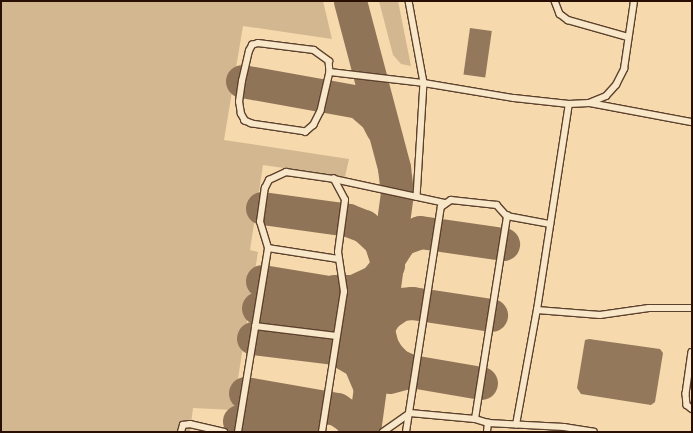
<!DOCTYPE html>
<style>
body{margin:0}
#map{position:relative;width:693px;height:433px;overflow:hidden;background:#f6daad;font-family:"IM FELL Great Primer",serif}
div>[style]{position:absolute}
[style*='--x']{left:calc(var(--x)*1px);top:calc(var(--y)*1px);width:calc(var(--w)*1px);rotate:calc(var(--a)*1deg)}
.green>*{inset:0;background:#d3b790}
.taxiway>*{height:33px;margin:-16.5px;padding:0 16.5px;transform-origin:16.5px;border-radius:16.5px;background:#907458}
.building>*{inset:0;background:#94785b;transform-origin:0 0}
.roads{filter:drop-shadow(1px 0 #5c412d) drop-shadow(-1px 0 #5c412d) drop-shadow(0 1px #5c412d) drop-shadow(0 -1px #5c412d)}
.lane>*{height:5.5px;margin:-2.75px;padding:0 2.75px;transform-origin:2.75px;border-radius:2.75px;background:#f9e7ca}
span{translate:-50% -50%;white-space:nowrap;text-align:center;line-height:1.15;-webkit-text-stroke:3.5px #f9e7ca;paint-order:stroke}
.frame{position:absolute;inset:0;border:2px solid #290e02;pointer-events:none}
</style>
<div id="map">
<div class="green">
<i style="clip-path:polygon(1px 1px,323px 1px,332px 39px,243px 26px,224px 140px,349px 159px,345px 177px,263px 165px,250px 250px,258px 252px,233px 410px,193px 408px,190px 432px,1px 432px)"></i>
<i style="clip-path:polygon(379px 1px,398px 1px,411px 66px,401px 64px,393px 55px)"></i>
</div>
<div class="taxiway">
<i style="--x:350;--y:1;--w:173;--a:75.2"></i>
<i style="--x:394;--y:168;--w:25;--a:83"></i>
<i style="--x:397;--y:193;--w:241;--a:97.9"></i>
<i style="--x:242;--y:81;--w:119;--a:10.2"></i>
<i style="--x:359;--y:102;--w:23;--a:41"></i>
<i style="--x:376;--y:117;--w:13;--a:63"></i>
<i style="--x:262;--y:208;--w:87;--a:7.9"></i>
<i style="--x:348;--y:220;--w:17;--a:21"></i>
<i style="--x:364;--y:226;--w:22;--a:43"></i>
<i style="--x:380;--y:241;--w:25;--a:72"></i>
<i style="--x:388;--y:265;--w:21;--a:129"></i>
<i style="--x:375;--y:281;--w:23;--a:155"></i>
<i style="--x:354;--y:291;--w:20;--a:180"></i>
<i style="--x:390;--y:256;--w:20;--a:-57"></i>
<i style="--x:401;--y:239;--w:20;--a:-20"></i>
<i style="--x:420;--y:232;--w:84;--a:8.2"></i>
<i style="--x:262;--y:281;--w:92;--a:9.4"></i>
<i style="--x:353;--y:296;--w:22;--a:43"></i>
<i style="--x:369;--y:311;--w:17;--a:62"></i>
<i style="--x:377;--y:326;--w:21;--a:76"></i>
<i style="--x:382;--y:346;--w:12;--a:59"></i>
<i style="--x:388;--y:356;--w:13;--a:45"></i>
<i style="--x:397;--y:365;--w:15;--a:23"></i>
<i style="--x:258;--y:308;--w:92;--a:10"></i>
<i style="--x:349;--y:324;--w:23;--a:41"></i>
<i style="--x:366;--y:339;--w:22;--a:69"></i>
<i style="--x:379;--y:325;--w:13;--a:-58"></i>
<i style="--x:386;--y:314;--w:18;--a:-34"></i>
<i style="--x:401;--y:304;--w:11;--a:-5"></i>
<i style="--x:412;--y:303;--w:80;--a:8.6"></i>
<i style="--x:253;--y:338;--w:83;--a:7"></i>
<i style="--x:335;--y:348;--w:28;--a:30"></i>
<i style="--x:359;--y:362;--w:28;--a:67"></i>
<i style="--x:389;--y:377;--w:23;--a:-15"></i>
<i style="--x:411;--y:371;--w:71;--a:9.7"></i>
<i style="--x:245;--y:393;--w:93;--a:9.9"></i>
<i style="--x:337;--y:409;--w:16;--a:35"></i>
<i style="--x:350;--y:418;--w:16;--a:63"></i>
<i style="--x:239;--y:421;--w:70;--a:9.1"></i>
</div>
<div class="building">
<i style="left:470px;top:28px;width:22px;height:47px;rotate:8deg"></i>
<i style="clip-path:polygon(589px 339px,660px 349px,663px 353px,655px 402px,651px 405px,581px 394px,577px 388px,585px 340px)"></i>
</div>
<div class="roads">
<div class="lane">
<i style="--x:409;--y:1;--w:83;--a:79.6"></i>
<i style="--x:424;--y:83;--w:114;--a:93.5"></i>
<i style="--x:555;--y:1;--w:14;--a:69"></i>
<i style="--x:560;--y:14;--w:10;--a:37"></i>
<i style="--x:568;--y:20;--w:62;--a:15.8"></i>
<i style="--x:258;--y:43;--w:56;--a:7.1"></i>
<i style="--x:314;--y:50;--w:19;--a:36"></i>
<i style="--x:329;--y:61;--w:11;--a:85"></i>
<i style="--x:330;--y:72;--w:40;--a:103"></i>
<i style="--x:321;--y:111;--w:16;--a:117"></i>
<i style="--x:314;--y:125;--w:11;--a:139"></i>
<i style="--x:306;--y:132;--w:55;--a:-171.6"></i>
<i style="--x:252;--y:124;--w:8;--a:-157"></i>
<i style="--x:245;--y:121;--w:8;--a:-120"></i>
<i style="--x:241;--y:114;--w:12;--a:-99"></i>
<i style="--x:239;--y:102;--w:21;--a:-82"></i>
<i style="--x:242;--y:81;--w:31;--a:-77"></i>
<i style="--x:249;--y:51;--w:7;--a:-63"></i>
<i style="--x:252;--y:45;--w:6;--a:-18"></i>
<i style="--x:330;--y:72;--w:95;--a:6.7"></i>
<i style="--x:424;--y:83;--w:91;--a:9.5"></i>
<i style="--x:514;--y:98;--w:55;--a:6.2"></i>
<i style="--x:569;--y:104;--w:20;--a:-3"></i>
<i style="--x:589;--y:103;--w:18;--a:-22"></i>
<i style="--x:606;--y:96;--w:15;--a:-48"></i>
<i style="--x:616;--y:85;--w:18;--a:-63"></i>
<i style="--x:624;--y:69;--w:69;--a:-81.6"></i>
<i style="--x:590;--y:103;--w:104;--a:10.6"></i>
<i style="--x:268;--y:248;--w:71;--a:8.9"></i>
<i style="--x:537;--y:310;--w:63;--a:4.5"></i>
<i style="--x:600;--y:315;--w:49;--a:-8.1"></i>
<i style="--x:649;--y:308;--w:43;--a:0"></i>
<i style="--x:255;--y:326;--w:82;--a:7"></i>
<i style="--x:692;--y:352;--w:42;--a:98.1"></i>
<i style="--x:686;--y:394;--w:11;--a:85"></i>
<i style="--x:687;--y:405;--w:6;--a:39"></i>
<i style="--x:475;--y:419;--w:206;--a:-81"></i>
<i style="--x:516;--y:425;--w:117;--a:-79.7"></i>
<i style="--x:537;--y:310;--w:208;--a:-81.2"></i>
<i style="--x:181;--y:432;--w:7;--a:-74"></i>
<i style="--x:183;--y:425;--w:7;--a:-8"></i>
<i style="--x:190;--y:424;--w:35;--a:13"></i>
<i style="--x:238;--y:432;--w:186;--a:-80.7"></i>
<i style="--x:268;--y:248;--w:27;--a:-107"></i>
<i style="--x:260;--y:222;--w:34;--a:-82"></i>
<i style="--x:265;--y:188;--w:9;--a:-63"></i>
<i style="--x:269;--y:180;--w:19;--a:-25"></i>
<i style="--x:286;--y:172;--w:49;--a:8.3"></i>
<i style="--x:334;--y:179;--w:114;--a:12.2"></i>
<i style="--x:322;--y:432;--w:142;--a:-81.1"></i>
<i style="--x:344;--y:292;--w:40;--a:-98.5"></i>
<i style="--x:338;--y:252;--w:52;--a:-82.3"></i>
<i style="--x:345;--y:200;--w:24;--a:-118"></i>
<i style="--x:383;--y:432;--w:33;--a:-35"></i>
<i style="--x:410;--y:413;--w:65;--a:5.3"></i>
<i style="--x:475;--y:419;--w:14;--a:17"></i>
<i style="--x:488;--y:423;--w:76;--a:3"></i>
<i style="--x:564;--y:427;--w:30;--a:9"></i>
<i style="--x:406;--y:432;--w:228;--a:-81.2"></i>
<i style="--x:441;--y:207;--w:12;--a:-35"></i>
<i style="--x:451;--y:200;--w:46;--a:6.2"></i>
<i style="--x:497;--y:205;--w:15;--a:48"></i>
<i style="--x:507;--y:216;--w:44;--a:10.5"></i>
<i style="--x:487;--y:432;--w:9;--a:-84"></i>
</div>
</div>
<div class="frame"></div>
</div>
